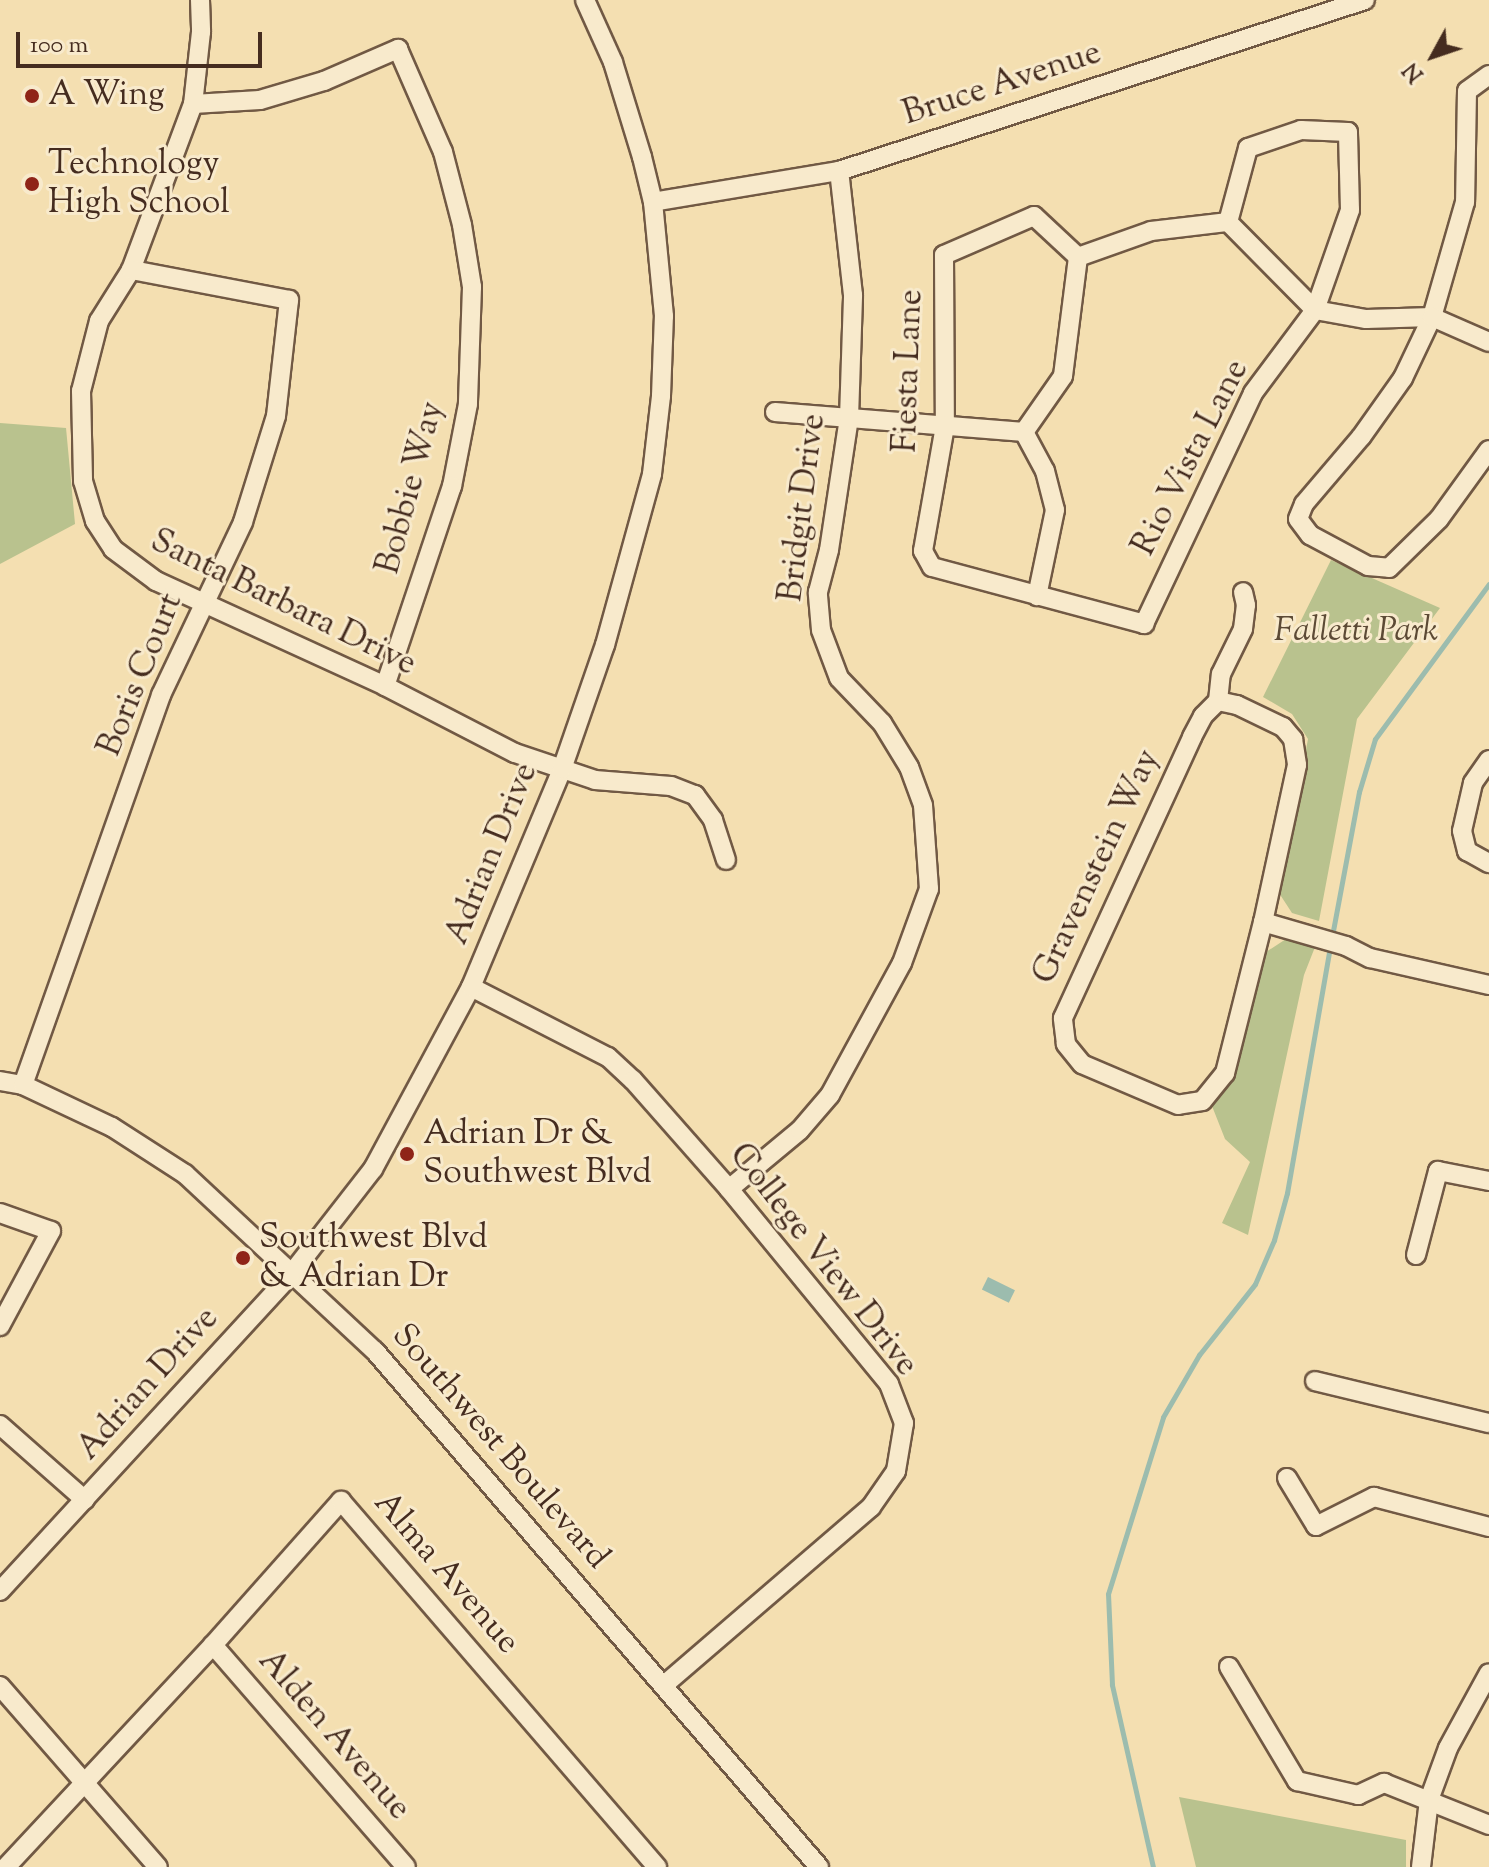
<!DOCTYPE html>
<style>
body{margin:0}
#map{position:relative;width:1489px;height:1867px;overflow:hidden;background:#f4dfb1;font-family:"Sorts Mill Goudy",serif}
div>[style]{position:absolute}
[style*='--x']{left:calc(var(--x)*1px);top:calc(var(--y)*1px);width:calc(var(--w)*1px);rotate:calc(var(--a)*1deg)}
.green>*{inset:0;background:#b9c28e}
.water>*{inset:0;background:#9cbcae;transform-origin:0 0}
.stream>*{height:5px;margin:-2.5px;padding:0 2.5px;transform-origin:2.5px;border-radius:2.5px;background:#9cbcae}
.roads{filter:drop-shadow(2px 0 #715944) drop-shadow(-2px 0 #715944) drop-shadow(0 2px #715944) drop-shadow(0 -2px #715944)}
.minor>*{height:18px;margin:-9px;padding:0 9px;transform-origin:9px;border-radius:9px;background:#f8eacc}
.dots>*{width:22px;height:22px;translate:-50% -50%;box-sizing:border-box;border:4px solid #f8eacc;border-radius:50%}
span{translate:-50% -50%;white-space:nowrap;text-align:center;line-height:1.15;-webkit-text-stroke:6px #f8eacc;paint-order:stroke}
.street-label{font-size:34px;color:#452c1f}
.poi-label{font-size:34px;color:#452c1f}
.left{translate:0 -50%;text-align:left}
.park-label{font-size:34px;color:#5c4a35;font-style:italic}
.north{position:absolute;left:1393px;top:16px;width:80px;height:80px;-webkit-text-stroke:6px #f8eacc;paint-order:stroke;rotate:230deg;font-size:22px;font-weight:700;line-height:32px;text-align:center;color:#452c1f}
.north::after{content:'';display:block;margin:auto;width:28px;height:36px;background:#452c1f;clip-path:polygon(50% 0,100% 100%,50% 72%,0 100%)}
.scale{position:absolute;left:16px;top:32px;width:246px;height:36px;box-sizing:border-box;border:4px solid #452c1f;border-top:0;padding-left:10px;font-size:24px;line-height:28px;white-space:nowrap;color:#452c1f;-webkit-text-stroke:6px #f8eacc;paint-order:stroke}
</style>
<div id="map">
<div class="green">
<i style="clip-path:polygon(0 423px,66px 428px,75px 524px,0 564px)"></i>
<i style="clip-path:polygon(1331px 560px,1440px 608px,1357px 719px,1319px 921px,1292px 913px,1279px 893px,1308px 739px,1292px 714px,1263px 697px)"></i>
<i style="clip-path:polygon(1286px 939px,1315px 947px,1304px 975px,1248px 1235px,1222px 1223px,1250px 1162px,1225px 1139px,1212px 1106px,1232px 1081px,1256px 977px,1266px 952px)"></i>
<i style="clip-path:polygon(1179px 1797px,1406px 1840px,1406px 1867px,1196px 1867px)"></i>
</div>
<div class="water">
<i style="left:988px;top:1277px;width:30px;height:14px;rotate:26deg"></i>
</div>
<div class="stream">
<i style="--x:1332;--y:936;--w:147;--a:-79.4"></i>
<i style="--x:1359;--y:792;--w:55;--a:-73.2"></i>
<i style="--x:1375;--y:739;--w:192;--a:-53.7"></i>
<i style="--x:1153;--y:1867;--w:187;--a:-102.7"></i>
<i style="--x:1112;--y:1685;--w:91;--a:-92.5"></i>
<i style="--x:1108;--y:1594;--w:185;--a:-72.7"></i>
<i style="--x:1163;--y:1417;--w:72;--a:-59.9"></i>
<i style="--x:1199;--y:1355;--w:90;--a:-51.7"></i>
<i style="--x:1255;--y:1284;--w:48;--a:-66.6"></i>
<i style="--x:1274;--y:1240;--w:49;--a:-74.5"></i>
<i style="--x:1287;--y:1193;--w:251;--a:-80.1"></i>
</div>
<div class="roads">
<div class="minor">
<i style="--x:200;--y:0;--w:32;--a:88"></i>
<i style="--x:201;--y:32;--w:72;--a:96.3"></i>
<i style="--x:193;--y:104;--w:177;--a:110.5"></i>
<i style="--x:131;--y:270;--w:60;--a:122.1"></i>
<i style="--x:99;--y:321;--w:72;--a:104.4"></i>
<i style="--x:81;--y:391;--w:90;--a:88.7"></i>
<i style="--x:83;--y:481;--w:42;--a:73.3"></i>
<i style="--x:95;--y:521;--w:33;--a:57"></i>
<i style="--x:113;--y:549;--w:54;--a:36.7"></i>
<i style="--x:156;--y:581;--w:252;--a:24.6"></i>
<i style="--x:385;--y:686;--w:146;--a:27.3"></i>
<i style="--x:515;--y:753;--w:84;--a:18.6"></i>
<i style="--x:595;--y:780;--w:76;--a:4.5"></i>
<i style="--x:671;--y:786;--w:26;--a:21"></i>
<i style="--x:695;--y:795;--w:31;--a:54"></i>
<i style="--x:713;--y:820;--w:42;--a:72"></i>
<i style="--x:1489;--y:75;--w:27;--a:144"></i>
<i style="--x:1467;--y:91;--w:111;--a:91"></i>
<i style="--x:1465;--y:202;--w:120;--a:106"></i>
<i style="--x:1432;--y:317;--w:68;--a:115.4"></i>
<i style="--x:1403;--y:378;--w:72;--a:125.4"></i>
<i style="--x:1361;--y:437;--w:88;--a:130.4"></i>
<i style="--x:1304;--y:504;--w:16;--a:112"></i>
<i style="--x:1298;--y:519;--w:20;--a:53"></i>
<i style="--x:1310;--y:535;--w:66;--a:28.1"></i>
<i style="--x:1368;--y:566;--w:21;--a:5"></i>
<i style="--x:1389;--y:568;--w:70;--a:-44.4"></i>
<i style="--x:1439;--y:519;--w:85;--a:-54.1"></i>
<i style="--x:193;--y:104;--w:67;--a:-3.4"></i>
<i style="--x:260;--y:100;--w:67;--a:-16.5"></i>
<i style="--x:324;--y:81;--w:81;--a:-23.4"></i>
<i style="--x:398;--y:49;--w:112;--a:66.4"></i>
<i style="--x:443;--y:152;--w:75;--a:75.4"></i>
<i style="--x:462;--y:225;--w:63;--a:80.8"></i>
<i style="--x:472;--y:287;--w:117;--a:92"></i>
<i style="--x:468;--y:404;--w:84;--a:101"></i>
<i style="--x:452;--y:486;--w:211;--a:108.5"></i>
<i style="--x:653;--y:202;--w:189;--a:-9.5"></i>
<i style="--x:839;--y:171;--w:553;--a:-18.01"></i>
<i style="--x:1078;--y:257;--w:60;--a:-137"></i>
<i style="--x:1034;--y:216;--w:98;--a:156.6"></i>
<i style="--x:944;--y:255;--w:171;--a:89.7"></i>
<i style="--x:945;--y:426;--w:127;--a:100"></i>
<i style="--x:923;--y:551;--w:18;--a:61"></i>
<i style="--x:932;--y:567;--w:220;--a:15"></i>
<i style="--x:1144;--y:624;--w:255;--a:-64.7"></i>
<i style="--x:1253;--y:393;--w:104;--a:-53.2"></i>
<i style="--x:1315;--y:310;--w:106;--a:-70.7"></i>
<i style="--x:1350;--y:210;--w:78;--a:-91.5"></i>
<i style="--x:1348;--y:132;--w:47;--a:-177.6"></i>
<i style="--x:1301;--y:130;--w:56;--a:161.2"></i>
<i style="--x:1248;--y:148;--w:77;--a:105.1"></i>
<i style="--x:1078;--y:257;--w:77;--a:-19.6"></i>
<i style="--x:1151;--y:231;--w:78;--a:-6.7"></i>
<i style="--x:1228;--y:222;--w:124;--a:45.3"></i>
<i style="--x:1315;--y:310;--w:52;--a:10"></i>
<i style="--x:1366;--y:319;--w:66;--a:-1.7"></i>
<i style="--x:1432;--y:317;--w:62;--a:23.7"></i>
<i style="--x:775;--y:412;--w:250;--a:4.6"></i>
<i style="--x:1024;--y:432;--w:68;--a:-55.1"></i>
<i style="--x:1063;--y:376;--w:120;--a:-82.8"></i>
<i style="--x:1024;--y:432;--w:44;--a:61.7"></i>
<i style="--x:1045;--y:471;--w:40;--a:75.6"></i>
<i style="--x:1055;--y:510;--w:88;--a:101.8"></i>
<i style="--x:1218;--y:701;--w:19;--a:12"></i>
<i style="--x:1237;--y:705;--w:51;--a:25.6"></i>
<i style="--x:1283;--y:727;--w:16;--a:50"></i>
<i style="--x:1293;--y:739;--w:26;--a:81"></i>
<i style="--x:1297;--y:765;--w:161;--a:102.2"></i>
<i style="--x:1263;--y:922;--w:156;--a:104.1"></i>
<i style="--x:1225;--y:1073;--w:36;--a:129"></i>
<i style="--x:1202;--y:1101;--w:24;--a:171"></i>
<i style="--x:1178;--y:1105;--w:104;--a:-156.9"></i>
<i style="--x:1082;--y:1064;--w:26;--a:-129"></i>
<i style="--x:1066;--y:1044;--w:26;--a:-97"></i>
<i style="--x:1063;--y:1018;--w:309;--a:-65.3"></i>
<i style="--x:1192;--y:737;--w:24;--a:-62"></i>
<i style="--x:1203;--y:716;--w:21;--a:-45"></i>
<i style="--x:1218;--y:701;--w:27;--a:-84"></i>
<i style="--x:1221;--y:674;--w:50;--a:-63.9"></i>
<i style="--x:1243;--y:629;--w:24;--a:-83"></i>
<i style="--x:1246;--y:605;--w:13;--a:-103"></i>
<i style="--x:1489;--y:760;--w:28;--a:125"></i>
<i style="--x:1473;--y:783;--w:49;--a:102.9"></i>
<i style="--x:1462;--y:831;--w:21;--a:76"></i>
<i style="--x:1467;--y:851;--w:25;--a:29"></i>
<i style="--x:1263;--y:922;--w:86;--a:16.1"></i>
<i style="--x:1346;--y:946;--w:27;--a:27"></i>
<i style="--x:1370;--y:958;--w:122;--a:12.8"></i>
<i style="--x:471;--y:987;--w:154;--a:27.1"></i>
<i style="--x:608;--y:1057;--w:34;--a:43"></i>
<i style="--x:633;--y:1080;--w:145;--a:48.6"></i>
<i style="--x:729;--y:1189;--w:252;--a:50.6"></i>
<i style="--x:889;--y:1384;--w:42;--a:69"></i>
<i style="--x:904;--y:1423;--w:49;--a:99.5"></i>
<i style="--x:896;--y:1471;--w:44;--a:124.8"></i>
<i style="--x:871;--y:1507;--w:272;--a:139.3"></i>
<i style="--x:0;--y:1081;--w:23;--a:10"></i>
<i style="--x:23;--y:1085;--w:98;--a:25.3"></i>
<i style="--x:112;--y:1127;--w:87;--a:32.8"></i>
<i style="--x:185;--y:1174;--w:260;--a:43"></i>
<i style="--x:375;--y:1351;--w:681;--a:49.29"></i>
<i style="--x:23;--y:1085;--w:414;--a:-70.5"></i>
<i style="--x:161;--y:695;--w:191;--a:-64.6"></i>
<i style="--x:243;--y:522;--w:111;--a:-72.7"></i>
<i style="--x:276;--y:416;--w:117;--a:-83.6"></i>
<i style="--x:289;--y:300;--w:161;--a:-169.2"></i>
<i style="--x:729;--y:1189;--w:92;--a:-39.7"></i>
<i style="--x:800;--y:1130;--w:46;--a:-49.4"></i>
<i style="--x:830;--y:1095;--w:150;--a:-61.4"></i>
<i style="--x:902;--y:963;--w:79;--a:-70"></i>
<i style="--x:929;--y:889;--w:84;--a:-94.1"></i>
<i style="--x:923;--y:805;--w:40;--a:-110.2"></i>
<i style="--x:909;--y:767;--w:52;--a:-121.5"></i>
<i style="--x:882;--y:723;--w:62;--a:-133.7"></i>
<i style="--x:839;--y:678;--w:51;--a:-110.6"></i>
<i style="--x:821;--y:630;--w:38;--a:-95"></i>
<i style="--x:818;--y:592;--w:43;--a:-75.3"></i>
<i style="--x:829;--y:550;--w:134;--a:-81.4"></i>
<i style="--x:849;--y:418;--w:123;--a:-88.1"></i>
<i style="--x:853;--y:295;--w:125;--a:-96.4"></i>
<i style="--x:0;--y:1213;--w:54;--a:19.4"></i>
<i style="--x:51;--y:1231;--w:108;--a:118.2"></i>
<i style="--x:1416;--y:1255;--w:87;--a:-75.3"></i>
<i style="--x:1438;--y:1171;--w:52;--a:11.1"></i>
<i style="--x:1315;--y:1381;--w:179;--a:13.6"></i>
<i style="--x:0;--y:1425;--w:113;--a:41.4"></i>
<i style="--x:1287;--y:1478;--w:56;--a:58.9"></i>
<i style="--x:1316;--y:1526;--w:65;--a:-26.6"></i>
<i style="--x:1374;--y:1497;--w:119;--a:14.6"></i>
<i style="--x:0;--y:1591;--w:432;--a:-47.4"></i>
<i style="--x:292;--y:1273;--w:132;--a:-52.1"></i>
<i style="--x:373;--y:1169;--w:207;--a:-61.7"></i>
<i style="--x:471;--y:987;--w:236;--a:-67.3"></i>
<i style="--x:562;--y:769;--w:131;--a:-70.9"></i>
<i style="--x:605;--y:645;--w:177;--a:-74.6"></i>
<i style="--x:652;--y:474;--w:79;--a:-83.4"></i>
<i style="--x:661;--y:396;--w:80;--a:-87.9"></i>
<i style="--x:664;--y:316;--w:115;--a:-95.5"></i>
<i style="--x:653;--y:202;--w:46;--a:-103.7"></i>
<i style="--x:642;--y:157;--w:99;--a:-107"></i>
<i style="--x:613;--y:62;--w:68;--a:-114.3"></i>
<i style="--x:213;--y:1645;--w:294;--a:49"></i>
<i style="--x:1229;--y:1667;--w:133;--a:59.2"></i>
<i style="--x:1297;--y:1781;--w:63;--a:12.9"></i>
<i style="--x:1358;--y:1795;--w:29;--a:-25"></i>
<i style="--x:1384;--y:1783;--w:113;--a:21.8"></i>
<i style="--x:0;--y:1686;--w:240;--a:48.9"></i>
<i style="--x:6;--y:1867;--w:304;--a:-47"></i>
<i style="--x:213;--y:1645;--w:193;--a:-48.4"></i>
<i style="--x:341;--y:1501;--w:484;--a:49.2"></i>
<i style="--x:1421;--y:1867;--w:67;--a:-83.2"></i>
<i style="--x:1429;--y:1800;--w:55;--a:-69.9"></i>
<i style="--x:1448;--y:1748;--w:85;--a:-61.3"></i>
</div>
</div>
<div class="dots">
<i style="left:32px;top:96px;background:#8f2418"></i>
<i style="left:32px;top:184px;background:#8f2418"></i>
<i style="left:407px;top:1154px;background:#8f2418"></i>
<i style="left:243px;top:1258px;background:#8f2418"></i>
</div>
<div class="street-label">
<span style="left:1002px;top:84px;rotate:-18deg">Bruce Avenue</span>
<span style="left:909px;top:371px;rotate:-88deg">Fiesta Lane</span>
<span style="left:1191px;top:458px;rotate:-63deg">Rio Vista Lane</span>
<span style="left:411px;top:488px;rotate:-75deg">Bobbie Way</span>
<span style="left:803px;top:508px;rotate:-83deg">Bridgit Drive</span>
<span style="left:283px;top:603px;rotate:26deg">Santa Barbara Drive</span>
<span style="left:141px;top:675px;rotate:-68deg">Boris Court</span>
<span style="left:492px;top:854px;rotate:-68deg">Adrian Drive</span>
<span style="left:1097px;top:867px;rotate:-65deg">Gravenstein Way</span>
<span style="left:823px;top:1260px;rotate:52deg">College View Drive</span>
<span style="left:148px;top:1384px;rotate:-48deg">Adrian Drive</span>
<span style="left:500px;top:1447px;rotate:49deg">Southwest Boulevard</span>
<span style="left:446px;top:1573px;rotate:49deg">Alma Avenue</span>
<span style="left:334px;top:1735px;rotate:49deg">Alden Avenue</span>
</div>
<div class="poi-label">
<span class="left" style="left:48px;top:96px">A Wing</span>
<span class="left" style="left:48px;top:184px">Technology<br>High School</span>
<span class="left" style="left:423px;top:1154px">Adrian Dr &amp;<br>Southwest Blvd</span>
<span class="left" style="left:259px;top:1258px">Southwest Blvd<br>&amp; Adrian Dr</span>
</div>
<div class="park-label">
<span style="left:1356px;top:632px">Falletti Park</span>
</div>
<div class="north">N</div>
<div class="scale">100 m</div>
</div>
